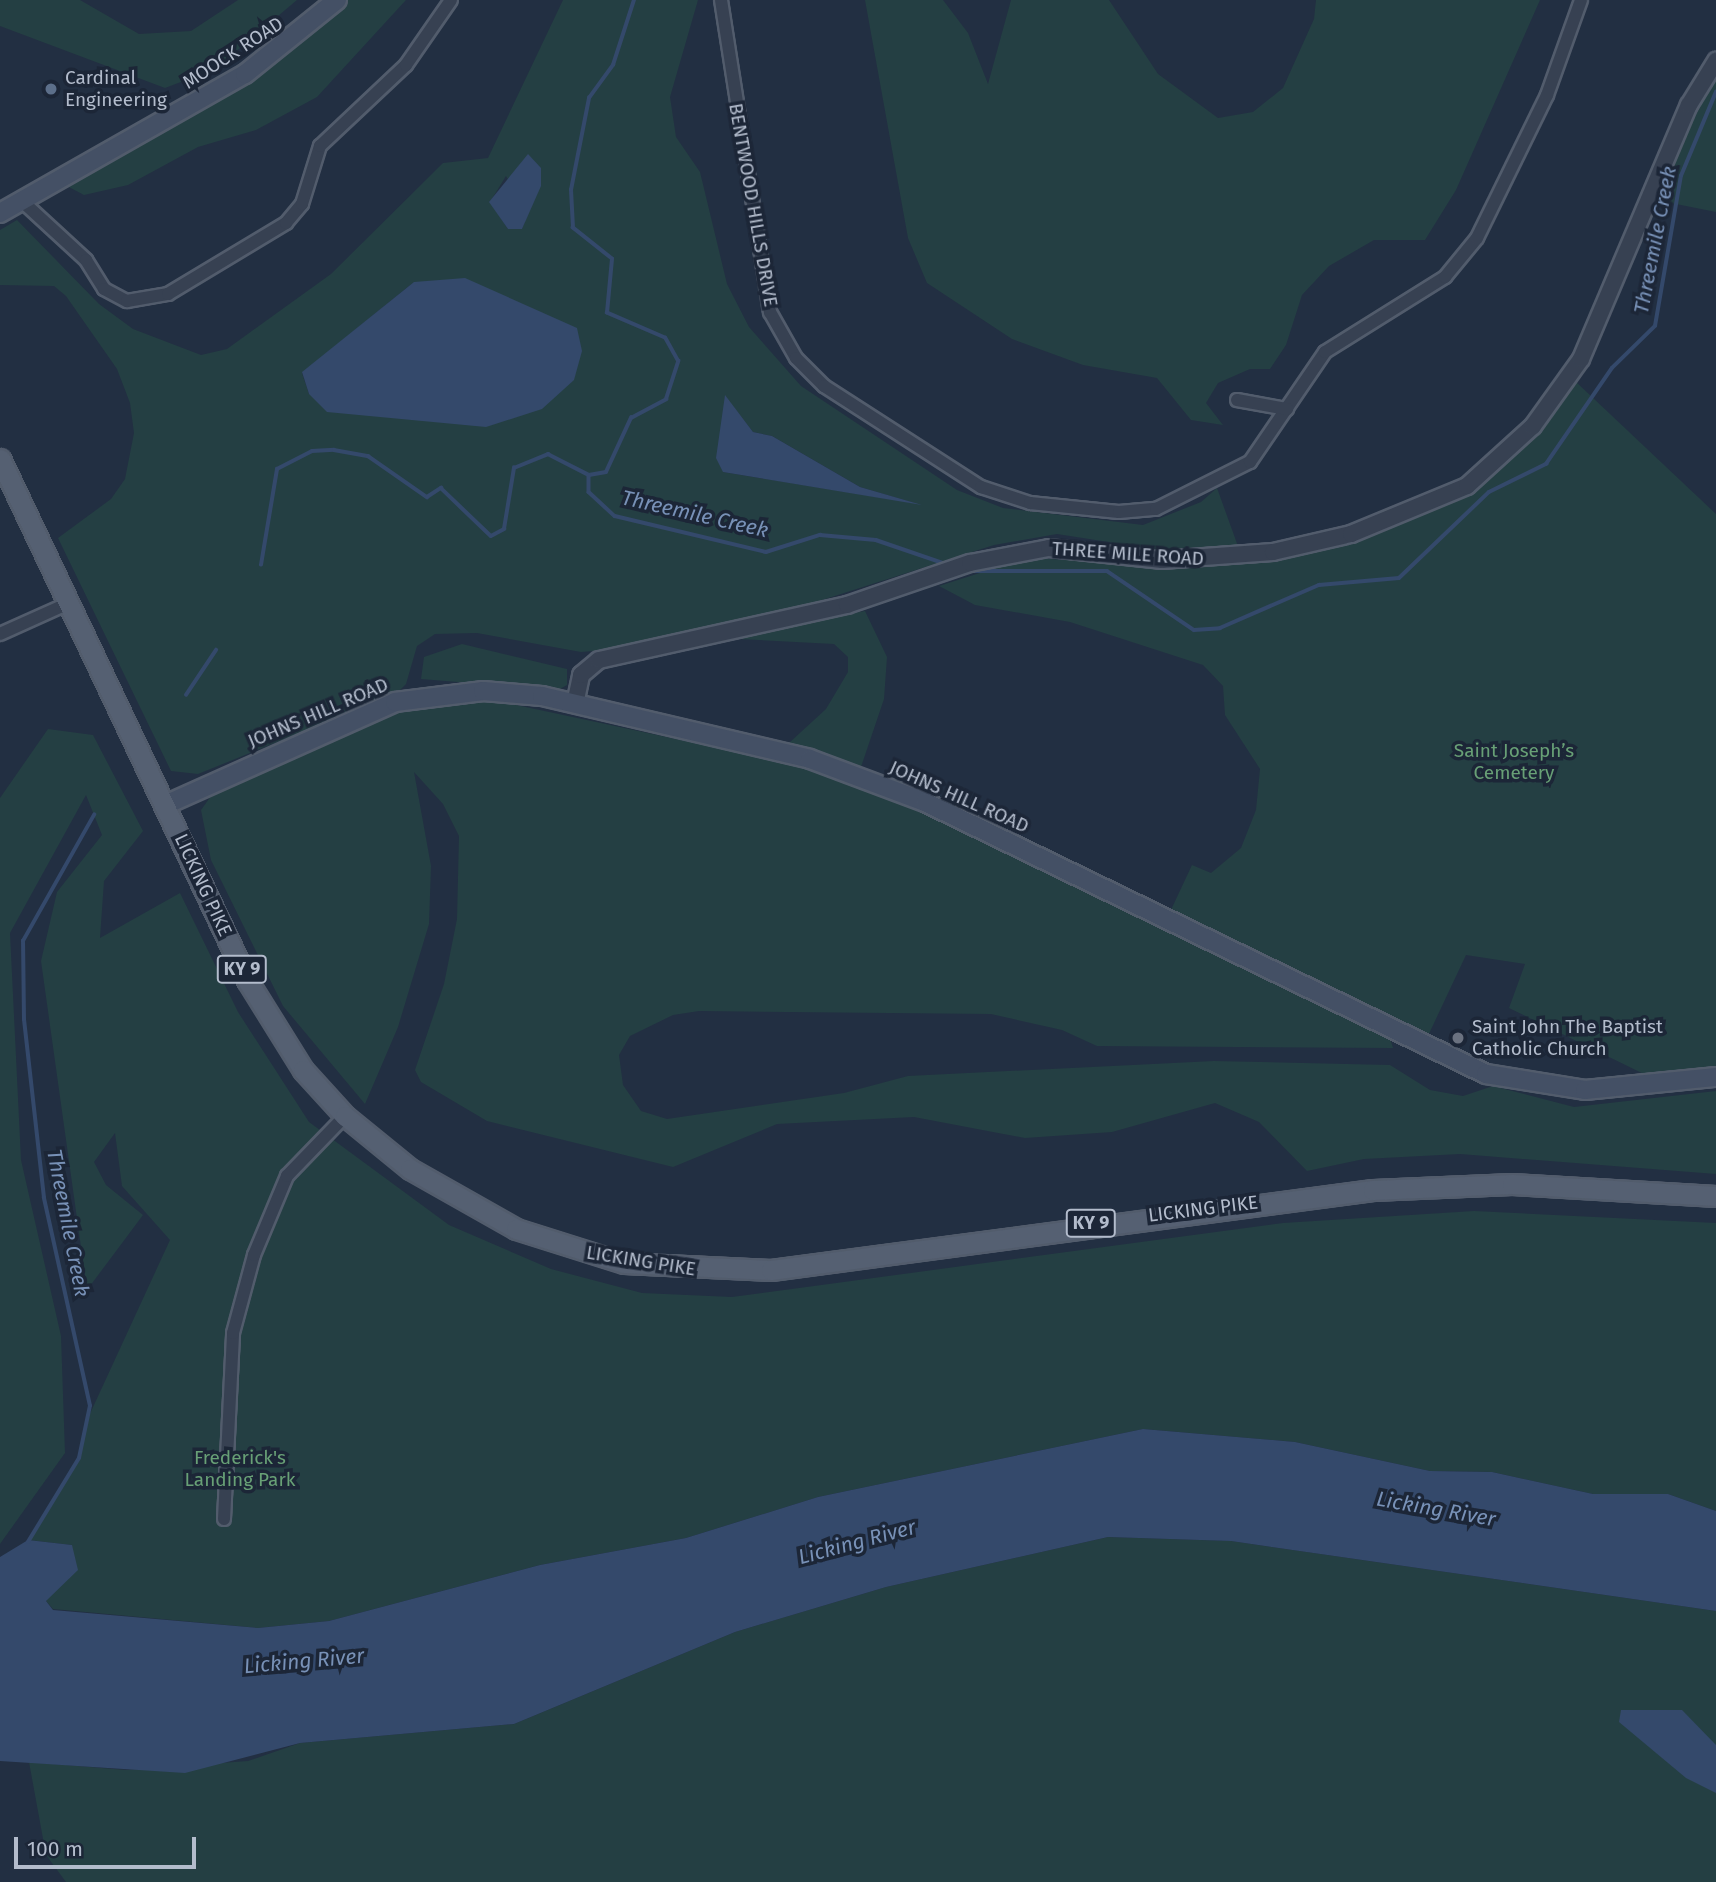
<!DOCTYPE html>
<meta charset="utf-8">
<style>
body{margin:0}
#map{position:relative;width:1716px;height:1882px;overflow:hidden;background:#222f42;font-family:"Fira Sans",sans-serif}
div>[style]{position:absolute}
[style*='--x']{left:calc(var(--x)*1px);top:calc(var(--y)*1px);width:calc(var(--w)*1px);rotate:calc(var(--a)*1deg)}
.green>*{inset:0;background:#243f43}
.water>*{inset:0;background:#34496b}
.stream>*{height:3.5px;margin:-1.75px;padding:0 1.75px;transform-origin:1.75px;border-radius:1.75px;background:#34496b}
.roads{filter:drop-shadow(2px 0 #525c6c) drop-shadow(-2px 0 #525c6c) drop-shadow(0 2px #525c6c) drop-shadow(0 -2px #525c6c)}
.minor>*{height:12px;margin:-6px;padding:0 6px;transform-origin:6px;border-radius:6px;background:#374152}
.tertiary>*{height:16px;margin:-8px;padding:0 8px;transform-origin:8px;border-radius:8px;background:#374152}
.secondary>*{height:18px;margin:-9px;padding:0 9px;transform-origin:9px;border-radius:9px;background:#445065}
.primary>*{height:19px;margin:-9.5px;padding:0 9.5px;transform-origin:9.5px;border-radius:9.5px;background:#556072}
.dots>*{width:19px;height:19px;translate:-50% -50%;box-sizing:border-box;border:4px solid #1c2637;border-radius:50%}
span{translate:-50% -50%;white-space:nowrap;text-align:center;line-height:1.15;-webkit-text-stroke:7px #1c2637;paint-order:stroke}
.shield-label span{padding:2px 5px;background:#1c2637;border:2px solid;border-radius:5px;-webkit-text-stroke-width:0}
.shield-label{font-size:18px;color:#b3bccc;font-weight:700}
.street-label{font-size:19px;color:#b3bccc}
.poi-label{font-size:19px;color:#b3bccc}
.left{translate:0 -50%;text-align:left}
.park-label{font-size:19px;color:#68a076}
.water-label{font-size:21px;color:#7891b7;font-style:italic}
.scale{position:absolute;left:14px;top:1837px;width:182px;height:32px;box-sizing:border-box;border:4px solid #b3bccc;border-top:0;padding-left:9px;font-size:21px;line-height:24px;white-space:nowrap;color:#b3bccc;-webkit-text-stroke:5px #1c2637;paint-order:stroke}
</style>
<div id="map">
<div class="green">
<i style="clip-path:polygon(0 0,80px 0,139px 34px,191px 31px,238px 0,297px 0,215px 69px,165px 88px,0 26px)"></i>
<i style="clip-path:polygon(348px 0,406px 0,317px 97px,256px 130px,198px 147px,128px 185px,84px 195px,65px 185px,224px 96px)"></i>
<i style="clip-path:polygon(evenodd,563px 0,698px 0,670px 97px,676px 137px,700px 172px,727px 284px,749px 327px,801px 386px,957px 490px,1003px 508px,1143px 525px,1201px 502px,1217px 488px,1239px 549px,1179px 553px,1057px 534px,994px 545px,791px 610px,619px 649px,581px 652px,477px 633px,435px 634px,417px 646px,406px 684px,396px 694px,198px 774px,171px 771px,58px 538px,111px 499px,125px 479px,134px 433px,130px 403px,117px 369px,66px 296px,54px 286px,0 285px,0 230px,17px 220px,99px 304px,133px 329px,201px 355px,227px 349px,331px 274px,443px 163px,488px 158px,563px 0,506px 176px,527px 216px,522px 229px,508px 229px,490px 202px,506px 176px,563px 0,414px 282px,309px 394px,302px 373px,414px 282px,563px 0,725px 396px,753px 432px,772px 436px,860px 487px,914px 503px,723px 472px,725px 396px)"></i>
<i style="clip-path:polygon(865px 0,943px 0,968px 33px,988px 84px,1011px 0,1109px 0,1158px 74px,1218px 118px,1253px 112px,1283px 88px,1314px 19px,1316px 0,1540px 0,1456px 190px,1425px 240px,1374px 240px,1329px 266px,1302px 295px,1286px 345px,1270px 369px,1250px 369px,1218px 383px,1206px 403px,1223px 425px,1191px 420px,1157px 378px,1083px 365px,1012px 339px,927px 283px,908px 238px)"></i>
<i style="clip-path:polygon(1716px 73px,1716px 212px,1656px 200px,1696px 104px)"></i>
<i style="clip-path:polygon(1574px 380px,1716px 514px,1716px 1070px,1654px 1079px,1509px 1008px,1525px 964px,1466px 955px,1427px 1038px,1170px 912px,1192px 865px,1211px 873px,1241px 848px,1256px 810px,1260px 769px,1225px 715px,1223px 686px,1203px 665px,1070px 622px,975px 605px,939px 586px,1027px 558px,1184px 565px,1272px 561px,1380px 533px,1445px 505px,1504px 465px)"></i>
<i style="clip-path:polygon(865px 611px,887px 657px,884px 699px,860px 770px,789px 743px,826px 709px,848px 672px,848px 657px,834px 644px,719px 638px)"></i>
<i style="clip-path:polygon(462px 644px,567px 669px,567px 685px,558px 690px,421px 679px,424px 657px)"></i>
<i style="clip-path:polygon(493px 700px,812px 768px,953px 824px,1344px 1014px,1390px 1038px,1393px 1048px,1097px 1046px,1062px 1030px,991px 1014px,699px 1011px,673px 1015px,630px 1036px,619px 1055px,623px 1085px,641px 1111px,667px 1119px,844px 1093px,908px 1076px,1214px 1061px,1390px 1065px,1430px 1090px,1463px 1096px,1493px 1086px,1574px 1107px,1716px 1091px,1716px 1174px,1460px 1154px,1364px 1159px,1307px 1171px,1259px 1122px,1215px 1103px,1112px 1132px,1025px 1138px,914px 1117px,777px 1124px,673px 1167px,487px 1121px,421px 1082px,415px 1070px,444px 984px,457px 919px,459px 836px,443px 804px,414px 772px,431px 866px,429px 924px,398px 1027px,365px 1104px,283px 1006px,211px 860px,201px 810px,216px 789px,397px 710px)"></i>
<i style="clip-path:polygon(48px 729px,93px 735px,143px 831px,104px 881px,100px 938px,180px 893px,238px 1012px,309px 1122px,449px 1225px,551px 1269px,642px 1293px,732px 1297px,1283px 1223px,1474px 1211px,1716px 1223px,1716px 1511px,1668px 1494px,1593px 1494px,1492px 1472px,1430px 1471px,1295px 1442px,1143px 1429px,818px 1497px,686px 1538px,540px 1565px,329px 1621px,258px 1628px,53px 1609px,46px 1601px,72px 1545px,28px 1540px,79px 1458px,88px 1418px,170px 1240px,122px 1186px,115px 1133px,94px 1162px,106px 1185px,143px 1215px,87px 1290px,41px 961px,57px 892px,102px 835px,86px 795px,10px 933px,21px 1160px,61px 1336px,65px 1453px,0 1544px,0 798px)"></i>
<i style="clip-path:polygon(1108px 1537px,1231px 1541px,1716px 1611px,1716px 1882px,66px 1882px,46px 1855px,29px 1762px,126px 1770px,248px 1761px,300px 1743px,514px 1724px,735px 1632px,886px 1587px)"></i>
</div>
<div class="water">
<i style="clip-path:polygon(528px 154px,541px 168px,541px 186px,522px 229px,508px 229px,489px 202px)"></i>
<i style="clip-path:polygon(465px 278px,577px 328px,582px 351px,574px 380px,542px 409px,486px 427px,327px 412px,309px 394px,302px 372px,414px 282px)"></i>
<i style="clip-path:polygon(725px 395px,753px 432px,772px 436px,860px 487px,922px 505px,723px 472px,716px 458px)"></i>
<i style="clip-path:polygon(1143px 1429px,1295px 1442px,1430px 1471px,1492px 1472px,1593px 1494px,1668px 1494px,1716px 1511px,1716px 1611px,1231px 1541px,1108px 1537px,886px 1587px,735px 1632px,514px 1724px,300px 1743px,185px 1773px,0 1761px,0 1557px,28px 1540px,72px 1545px,78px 1570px,46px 1601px,53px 1610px,258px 1628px,329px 1621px,540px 1565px,686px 1538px,818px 1497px)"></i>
<i style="clip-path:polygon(1621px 1710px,1682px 1710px,1716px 1745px,1716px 1793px,1686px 1778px,1619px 1722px)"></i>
</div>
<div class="stream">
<i style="--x:589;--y:475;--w:17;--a:-10"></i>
<i style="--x:606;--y:472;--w:60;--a:-65.2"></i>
<i style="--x:631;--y:418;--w:40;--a:-28"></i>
<i style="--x:666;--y:399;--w:40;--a:-72"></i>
<i style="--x:678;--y:361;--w:26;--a:-119"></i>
<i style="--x:665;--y:338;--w:63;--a:-156.7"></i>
<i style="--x:607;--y:313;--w:54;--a:-84.7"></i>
<i style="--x:612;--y:259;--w:50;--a:-141.5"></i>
<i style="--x:573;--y:228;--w:38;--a:-93"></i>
<i style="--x:571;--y:190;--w:94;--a:-78.9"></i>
<i style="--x:589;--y:98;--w:41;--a:-54"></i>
<i style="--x:613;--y:65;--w:68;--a:-72.1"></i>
<i style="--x:261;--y:565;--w:97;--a:-80.5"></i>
<i style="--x:277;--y:469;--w:39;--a:-27"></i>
<i style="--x:312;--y:451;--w:22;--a:-3"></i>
<i style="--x:334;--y:450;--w:35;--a:10"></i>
<i style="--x:368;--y:456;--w:72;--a:34.8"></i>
<i style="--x:427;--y:497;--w:17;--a:-33"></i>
<i style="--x:441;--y:488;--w:69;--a:43.8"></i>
<i style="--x:491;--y:536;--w:15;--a:-28"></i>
<i style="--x:504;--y:529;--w:62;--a:-80.7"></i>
<i style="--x:514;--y:468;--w:37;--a:-22"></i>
<i style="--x:548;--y:454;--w:46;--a:27.1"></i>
<i style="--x:589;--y:475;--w:17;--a:90"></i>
<i style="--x:589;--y:492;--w:35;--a:43"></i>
<i style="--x:615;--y:516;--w:155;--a:13.4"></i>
<i style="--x:766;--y:552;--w:57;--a:-17.5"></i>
<i style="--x:820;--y:535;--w:56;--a:5.1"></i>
<i style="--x:876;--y:540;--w:74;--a:18.9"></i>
<i style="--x:967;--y:571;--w:140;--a:0"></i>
<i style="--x:1107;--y:571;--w:105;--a:34.1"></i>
<i style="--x:1194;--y:630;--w:26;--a:-4"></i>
<i style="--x:1220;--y:628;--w:108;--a:-23.5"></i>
<i style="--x:1319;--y:585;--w:80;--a:-5"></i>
<i style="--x:1399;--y:578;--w:124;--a:-43.7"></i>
<i style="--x:1489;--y:492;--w:64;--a:-26.2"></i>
<i style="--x:1546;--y:464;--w:116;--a:-55.5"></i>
<i style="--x:1612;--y:368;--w:60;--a:-44.3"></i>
<i style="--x:1655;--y:326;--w:152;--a:-80.2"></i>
<i style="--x:1681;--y:176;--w:91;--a:-67.4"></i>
<i style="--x:186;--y:695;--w:54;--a:-56.3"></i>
<i style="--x:28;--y:1542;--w:98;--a:-58.7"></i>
<i style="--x:79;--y:1458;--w:53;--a:-78.1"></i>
<i style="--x:90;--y:1406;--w:213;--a:-102.5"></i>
<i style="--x:44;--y:1198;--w:179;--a:-96.4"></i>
<i style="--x:24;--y:1020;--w:79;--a:-90.7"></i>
<i style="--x:23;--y:941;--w:145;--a:-60.6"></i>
</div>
<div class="roads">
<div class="minor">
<i style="--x:721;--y:0;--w:316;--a:81.1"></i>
<i style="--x:770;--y:312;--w:53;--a:60.5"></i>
<i style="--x:796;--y:358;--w:40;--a:45"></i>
<i style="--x:824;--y:386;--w:187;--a:32.8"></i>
<i style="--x:981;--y:487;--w:52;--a:18.1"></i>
<i style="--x:1030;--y:503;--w:89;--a:5.8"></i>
<i style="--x:1119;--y:512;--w:37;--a:-5"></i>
<i style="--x:1156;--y:509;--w:105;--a:-26.6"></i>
<i style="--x:1250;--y:462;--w:133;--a:-55.7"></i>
<i style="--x:1325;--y:352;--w:142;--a:-32"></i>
<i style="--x:1445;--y:277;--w:50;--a:-50.6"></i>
<i style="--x:1477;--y:238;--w:159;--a:-63.9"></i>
<i style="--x:1547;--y:95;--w:101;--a:-70.3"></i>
<i style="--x:23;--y:202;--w:86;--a:42.6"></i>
<i style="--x:86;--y:260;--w:34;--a:58"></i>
<i style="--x:104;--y:289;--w:26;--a:28"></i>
<i style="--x:127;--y:301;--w:42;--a:-9.7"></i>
<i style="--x:168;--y:294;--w:138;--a:-31"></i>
<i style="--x:286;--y:223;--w:25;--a:-50"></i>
<i style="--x:302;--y:204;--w:61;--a:-72.8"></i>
<i style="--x:320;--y:146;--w:118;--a:-43.3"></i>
<i style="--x:406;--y:65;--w:79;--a:-55.3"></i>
<i style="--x:1237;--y:400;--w:51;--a:10.2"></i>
<i style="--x:0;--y:634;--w:76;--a:-24.2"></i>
<i style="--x:224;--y:1519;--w:186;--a:-87.2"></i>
<i style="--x:233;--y:1333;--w:81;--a:-74.9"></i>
<i style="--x:254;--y:1255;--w:86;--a:-67.3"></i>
<i style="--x:287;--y:1176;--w:83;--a:-46"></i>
</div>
<div class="tertiary">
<i style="--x:575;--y:704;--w:30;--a:-78"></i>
<i style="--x:581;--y:675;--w:23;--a:-40"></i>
<i style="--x:599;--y:660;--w:254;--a:-12.5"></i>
<i style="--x:847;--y:605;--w:130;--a:-18.9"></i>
<i style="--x:970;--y:563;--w:80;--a:-10.8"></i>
<i style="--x:1049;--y:548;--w:114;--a:6.1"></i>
<i style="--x:1162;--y:560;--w:111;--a:-4.1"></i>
<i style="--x:1273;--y:552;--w:80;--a:-13"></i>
<i style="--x:1351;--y:534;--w:126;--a:-22.5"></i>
<i style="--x:1467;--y:486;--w:89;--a:-42.3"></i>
<i style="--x:1533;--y:426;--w:82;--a:-54.4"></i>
<i style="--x:1581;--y:359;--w:276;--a:-67"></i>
<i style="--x:1689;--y:105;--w:52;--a:-58.5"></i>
</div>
<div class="secondary">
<i style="--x:0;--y:213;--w:282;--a:-29.6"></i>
<i style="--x:245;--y:74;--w:118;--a:-38.8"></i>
<i style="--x:165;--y:805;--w:252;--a:-24.1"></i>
<i style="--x:395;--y:702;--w:89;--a:-7.1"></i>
<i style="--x:483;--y:691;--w:59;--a:4.8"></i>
<i style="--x:542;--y:696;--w:275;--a:13.2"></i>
<i style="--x:810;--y:759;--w:123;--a:20.5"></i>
<i style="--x:925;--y:802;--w:623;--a:25.87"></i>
<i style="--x:1486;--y:1074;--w:100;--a:9.2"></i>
<i style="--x:1585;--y:1090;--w:132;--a:-5.7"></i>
</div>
<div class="primary">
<i style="--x:0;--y:459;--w:577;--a:64.63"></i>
<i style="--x:247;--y:980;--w:106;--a:58.1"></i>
<i style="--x:303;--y:1070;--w:62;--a:47.6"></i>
<i style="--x:345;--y:1116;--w:84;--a:39.2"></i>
<i style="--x:410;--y:1169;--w:122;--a:29.5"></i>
<i style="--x:516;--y:1229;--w:113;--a:17.5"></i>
<i style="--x:624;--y:1263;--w:147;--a:2.7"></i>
<i style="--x:771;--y:1270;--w:607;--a:-7.57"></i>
<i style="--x:1373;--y:1190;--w:139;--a:-2.5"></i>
<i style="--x:1512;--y:1184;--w:204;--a:3.4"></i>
</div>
</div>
<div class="dots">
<i style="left:51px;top:89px;background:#5c6f8a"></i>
<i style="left:1458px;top:1038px;background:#6b7280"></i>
</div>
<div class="shield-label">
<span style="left:242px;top:969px">KY 9</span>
<span style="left:1091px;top:1223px">KY 9</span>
</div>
<div class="street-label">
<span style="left:233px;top:53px;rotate:-33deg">MOOCK ROAD</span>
<span style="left:753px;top:205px;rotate:80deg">BENTWOOD HILLS DRIVE</span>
<span style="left:1128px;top:554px;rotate:4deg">THREE MILE ROAD</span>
<span style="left:318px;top:713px;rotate:-23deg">JOHNS HILL ROAD</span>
<span style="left:959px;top:797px;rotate:24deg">JOHNS HILL ROAD</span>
<span style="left:203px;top:885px;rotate:65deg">LICKING PIKE</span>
<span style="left:1203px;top:1209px;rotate:-7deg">LICKING PIKE</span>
<span style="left:641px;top:1261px;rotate:9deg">LICKING PIKE</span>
</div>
<div class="poi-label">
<span class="left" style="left:65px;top:89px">Cardinal<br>Engineering</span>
<span class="left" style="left:1472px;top:1038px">Saint John The Baptist<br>Catholic Church</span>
</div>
<div class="park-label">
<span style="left:1514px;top:762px">Saint Joseph’s<br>Cemetery</span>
<span style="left:240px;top:1469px">Frederick's<br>Landing Park</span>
</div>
<div class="water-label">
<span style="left:1655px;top:240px;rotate:-79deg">Threemile Creek</span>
<span style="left:695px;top:514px;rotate:13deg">Threemile Creek</span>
<span style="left:68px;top:1223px;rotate:79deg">Threemile Creek</span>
<span style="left:1436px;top:1509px;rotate:10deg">Licking River</span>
<span style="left:857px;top:1542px;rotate:-15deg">Licking River</span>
<span style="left:304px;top:1661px;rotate:-5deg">Licking River</span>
</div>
<div class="scale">100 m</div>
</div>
